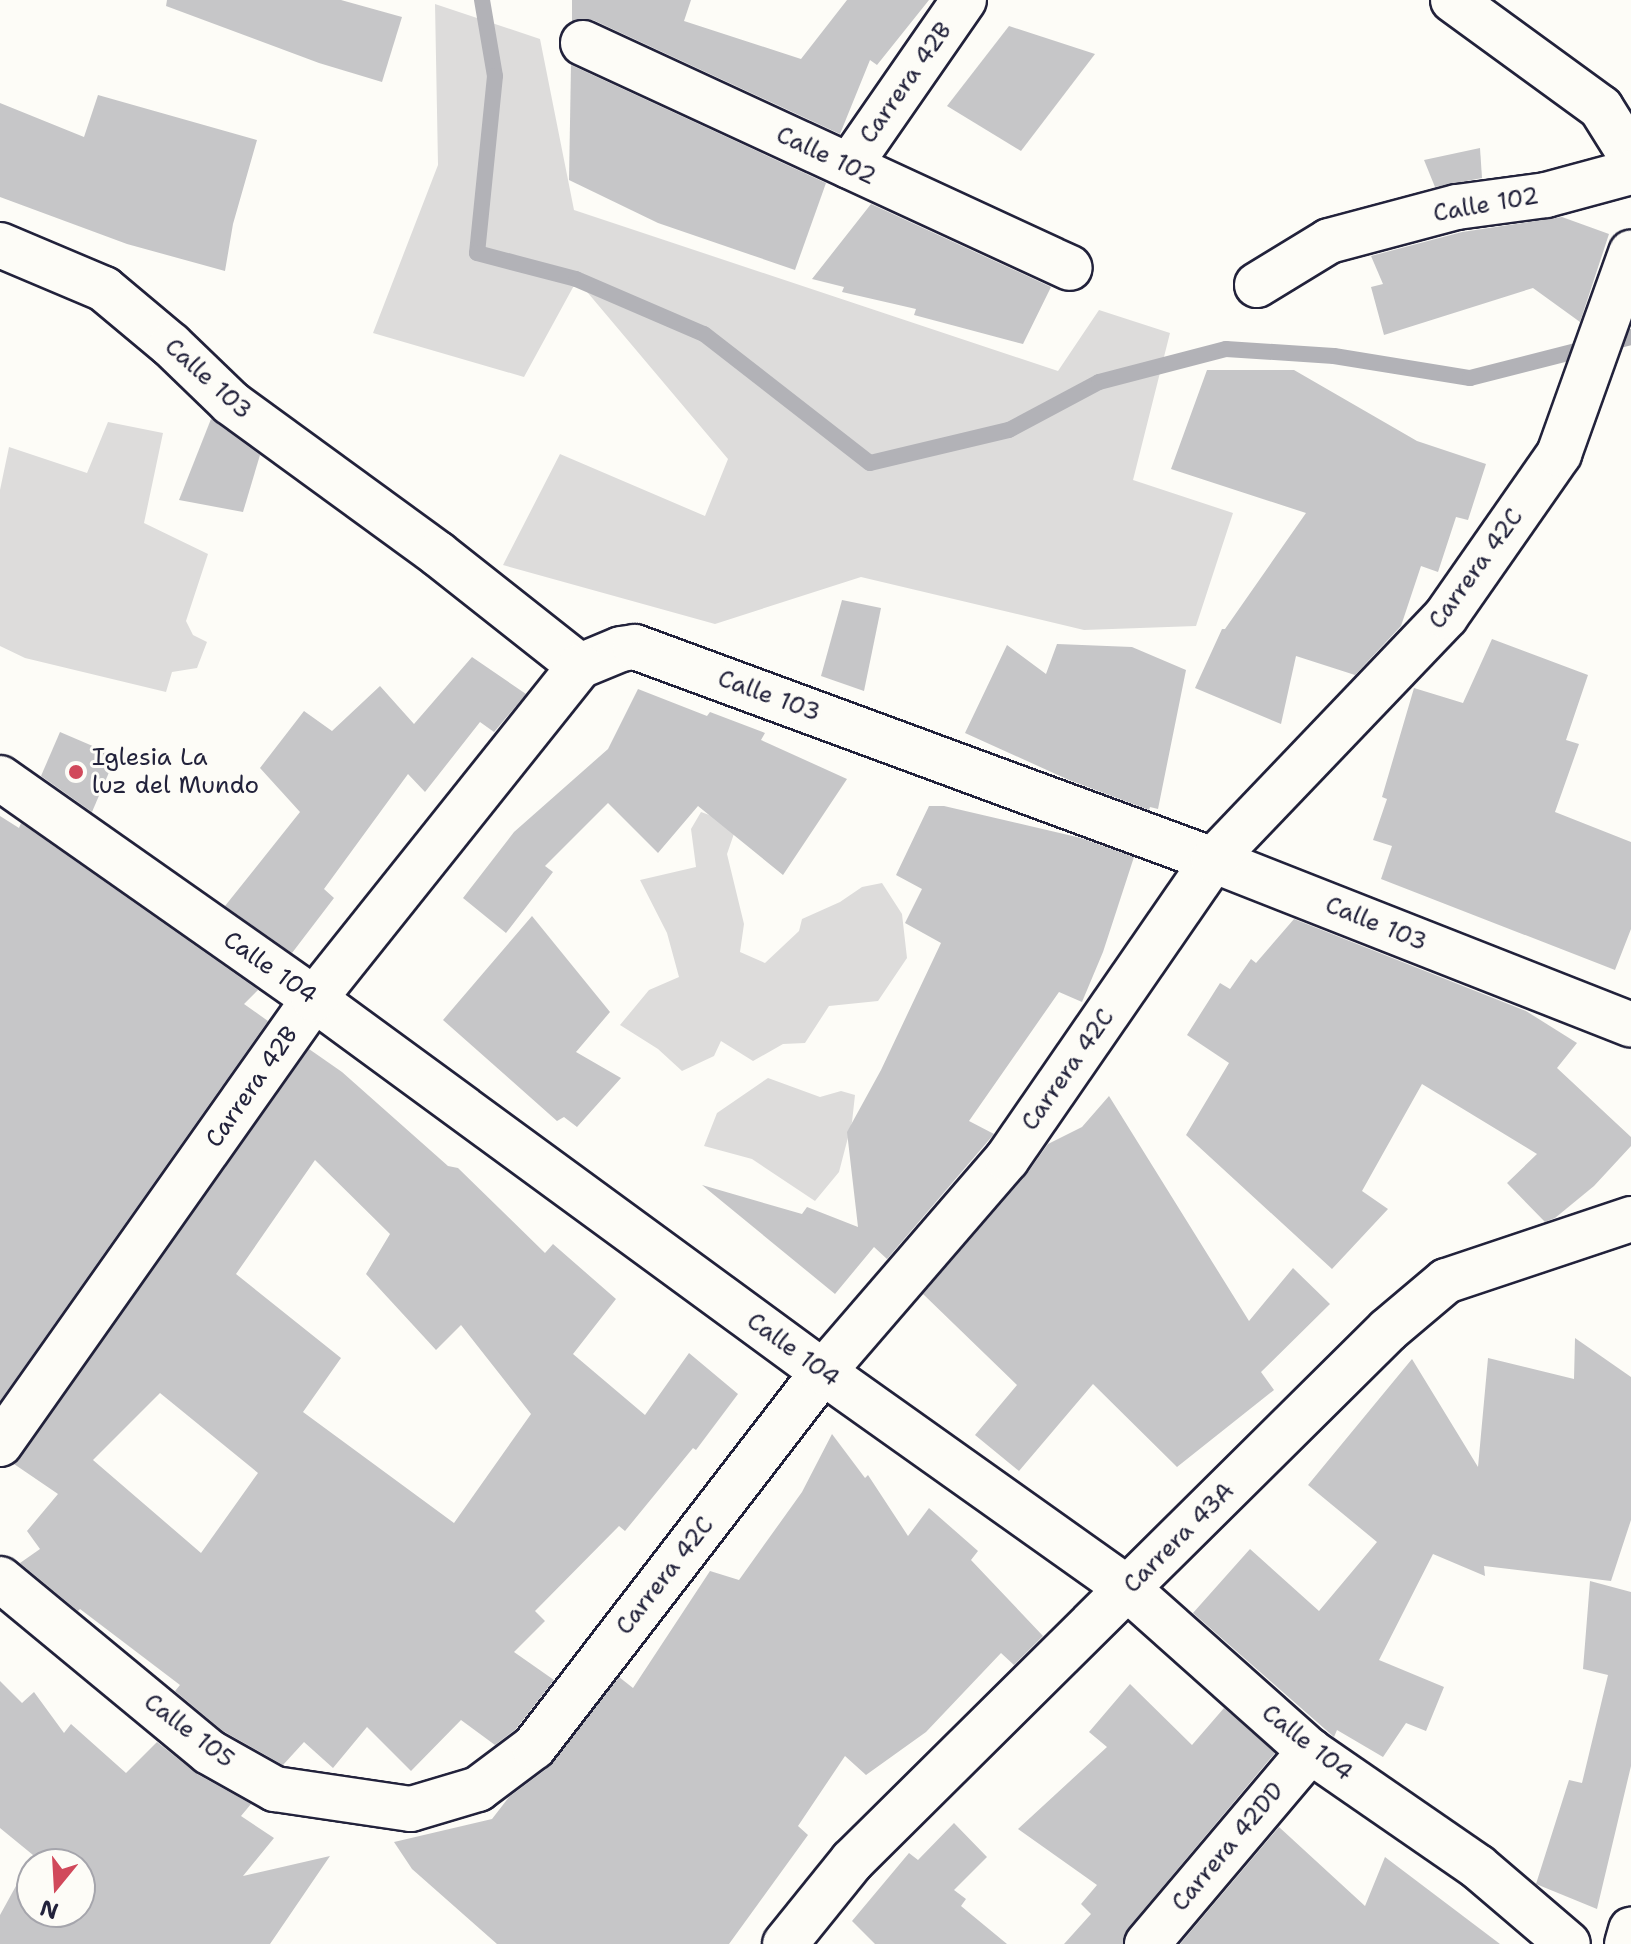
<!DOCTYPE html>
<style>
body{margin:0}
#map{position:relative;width:1631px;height:1944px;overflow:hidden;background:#fdfcf7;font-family:"Shantell Sans",sans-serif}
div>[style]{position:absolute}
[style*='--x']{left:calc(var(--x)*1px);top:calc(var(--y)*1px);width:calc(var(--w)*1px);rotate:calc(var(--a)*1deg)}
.green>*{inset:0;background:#dddcdb}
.stream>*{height:16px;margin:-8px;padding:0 8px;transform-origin:8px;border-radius:8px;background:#b2b2b7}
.building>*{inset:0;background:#c6c6c8}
.roads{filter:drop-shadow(2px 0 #22223b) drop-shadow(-2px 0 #22223b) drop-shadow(0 2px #22223b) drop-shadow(0 -2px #22223b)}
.minor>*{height:44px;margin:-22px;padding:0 22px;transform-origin:22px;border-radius:22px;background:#fdfcf7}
.dots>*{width:22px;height:22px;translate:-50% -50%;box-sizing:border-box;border:4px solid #fdfcf7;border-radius:50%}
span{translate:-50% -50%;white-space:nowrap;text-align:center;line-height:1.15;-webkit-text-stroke:6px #fdfcf7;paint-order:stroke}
.street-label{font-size:24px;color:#22223b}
.poi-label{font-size:24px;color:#22223b}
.left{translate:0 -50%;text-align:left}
.north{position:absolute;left:16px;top:1848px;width:80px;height:80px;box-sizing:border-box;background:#fdfcf7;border:2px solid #a5a5ac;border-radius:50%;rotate:198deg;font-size:22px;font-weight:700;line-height:32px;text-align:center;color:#22223b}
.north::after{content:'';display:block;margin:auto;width:28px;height:36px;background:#d1495b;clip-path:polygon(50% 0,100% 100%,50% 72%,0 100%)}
</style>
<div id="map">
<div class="green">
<i style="clip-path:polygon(435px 4px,540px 39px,574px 210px,1058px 371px,1099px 310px,1170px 333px,1133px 480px,1233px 513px,1196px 626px,1084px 630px,861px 577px,715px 624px,503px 565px,560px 454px,705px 516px,728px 459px,577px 280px,524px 377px,373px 333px,438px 165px)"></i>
<i style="clip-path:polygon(108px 422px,163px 433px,144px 523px,208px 554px,186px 621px,193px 635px,207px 642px,197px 668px,172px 672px,166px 692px,25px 658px,0 646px,0 490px,9px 447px,87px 473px)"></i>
<i style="clip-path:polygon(701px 812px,737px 825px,727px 854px,744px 924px,740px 952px,765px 963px,799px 931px,802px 919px,840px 902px,862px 887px,882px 883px,902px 914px,907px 958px,878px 1001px,829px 1006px,805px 1043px,783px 1044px,753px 1061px,721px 1041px,714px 1056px,682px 1071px,658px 1049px,620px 1025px,649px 990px,679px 977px,667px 933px,640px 880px,696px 867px,691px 829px)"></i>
<i style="clip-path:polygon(768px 1078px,820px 1097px,841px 1091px,855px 1095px,852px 1122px,839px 1172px,815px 1201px,752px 1159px,704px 1146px,717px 1113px)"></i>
</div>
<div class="stream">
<i style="--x:482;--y:0;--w:77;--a:80.3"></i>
<i style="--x:495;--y:76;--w:178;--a:95.8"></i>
<i style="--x:477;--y:253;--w:102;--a:14.7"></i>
<i style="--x:576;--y:279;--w:139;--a:23.3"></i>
<i style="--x:704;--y:334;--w:210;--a:37.9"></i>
<i style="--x:870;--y:463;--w:143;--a:-13.4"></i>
<i style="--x:1009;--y:430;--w:102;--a:-28.1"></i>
<i style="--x:1099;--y:382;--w:131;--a:-14.6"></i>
<i style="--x:1226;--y:349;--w:108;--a:3.7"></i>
<i style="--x:1334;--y:356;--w:138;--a:9.2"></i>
<i style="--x:1470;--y:378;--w:166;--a:-14.3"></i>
</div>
<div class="building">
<i style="clip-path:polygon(167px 0,341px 0,402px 17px,382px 82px,319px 63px,166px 6px)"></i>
<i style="clip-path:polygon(572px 0,691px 0,684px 21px,801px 59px,847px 0,929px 0,877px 65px,870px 60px,840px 134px,593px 20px,572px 21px)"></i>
<i style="clip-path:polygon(1009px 26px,1095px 54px,1021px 151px,947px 106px)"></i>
<i style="clip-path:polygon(571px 65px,826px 183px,795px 270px,658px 223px,569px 180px)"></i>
<i style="clip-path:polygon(98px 95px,257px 140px,233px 224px,225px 271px,127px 244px,0 197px,0 103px,84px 137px)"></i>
<i style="clip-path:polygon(1480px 148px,1482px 178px,1435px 187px,1424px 160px)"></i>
<i style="clip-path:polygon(871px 204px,1051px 287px,1023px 344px,914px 315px,916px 309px,842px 292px,844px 287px,812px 279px)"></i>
<i style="clip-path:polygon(1562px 217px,1609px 234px,1580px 322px,1533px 288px,1384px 335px,1371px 287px,1383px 284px,1371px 256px,1462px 232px)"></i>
<i style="clip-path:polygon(1207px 370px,1294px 370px,1417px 441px,1486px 464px,1468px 520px,1456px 517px,1438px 572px,1421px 566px,1401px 626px,1355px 675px,1296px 656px,1281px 724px,1195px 688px,1222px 629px,1225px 629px,1306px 513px,1171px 469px)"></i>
<i style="clip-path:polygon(211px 419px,260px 455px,243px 512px,179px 500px)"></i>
<i style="clip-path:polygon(842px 600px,881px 608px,864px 691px,821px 676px)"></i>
<i style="clip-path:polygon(1492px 639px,1588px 675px,1566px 740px,1579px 744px,1555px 812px,1631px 842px,1631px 929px,1615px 970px,1381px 879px,1392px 846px,1373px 840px,1387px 799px,1382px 797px,1414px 688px,1463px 703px)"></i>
<i style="clip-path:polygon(1057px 644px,1132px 647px,1186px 670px,1158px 809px,1150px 807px,1149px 810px,1069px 780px,965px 733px,1007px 645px,1046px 674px)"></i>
<i style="clip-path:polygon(472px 657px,526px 694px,494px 732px,480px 722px,425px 792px,408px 774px,324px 889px,334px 898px,292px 953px,225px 906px,300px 812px,260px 768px,304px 711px,332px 731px,380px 686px,414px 724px)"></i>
<i style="clip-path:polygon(638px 689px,707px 716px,710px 712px,765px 733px,761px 740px,847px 779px,783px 875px,698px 806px,658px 853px,608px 803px,545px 866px,553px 872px,506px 933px,463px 898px,514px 832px,608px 749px)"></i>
<i style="clip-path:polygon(60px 732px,116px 756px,92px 812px,41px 776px)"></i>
<i style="clip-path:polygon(929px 806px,944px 806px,1081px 838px,1134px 857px,1103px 952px,1082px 1002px,1059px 992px,969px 1121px,994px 1134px,887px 1259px,874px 1247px,835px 1294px,702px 1185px,802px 1214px,807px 1207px,858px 1227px,847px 1132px,881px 1070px,941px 943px,905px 923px,922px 889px,896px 875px)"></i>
<i style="clip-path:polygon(0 816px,19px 828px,21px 823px,258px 990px,244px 1004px,268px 1021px,0 1401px)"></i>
<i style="clip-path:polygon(532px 916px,610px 1012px,576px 1052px,621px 1078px,577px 1127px,564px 1117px,557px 1121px,443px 1020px)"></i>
<i style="clip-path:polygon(1294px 919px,1526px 1011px,1577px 1043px,1557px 1068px,1631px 1137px,1631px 1146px,1594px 1186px,1555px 1218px,1545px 1222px,1507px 1183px,1537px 1154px,1422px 1084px,1362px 1191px,1388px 1209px,1332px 1269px,1186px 1135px,1229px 1063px,1187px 1035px,1220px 983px,1230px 989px,1251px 959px,1256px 963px)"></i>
<i style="clip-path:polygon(evenodd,309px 1049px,342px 1072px,448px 1166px,458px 1168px,545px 1253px,553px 1244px,616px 1299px,573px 1354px,645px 1415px,689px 1353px,738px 1394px,696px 1450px,693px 1448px,625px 1531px,619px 1526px,535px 1611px,545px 1621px,514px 1652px,554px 1680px,516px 1729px,495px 1745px,461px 1720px,411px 1771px,367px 1727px,333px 1768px,304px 1742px,283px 1765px,223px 1731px,175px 1691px,180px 1685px,80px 1609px,78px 1611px,20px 1563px,40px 1549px,27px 1531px,58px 1494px,14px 1464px,309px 1049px,315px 1160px,390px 1234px,366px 1274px,436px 1350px,461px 1325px,531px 1414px,454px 1523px,303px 1412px,341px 1358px,236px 1274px,315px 1160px,309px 1049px,160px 1393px,258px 1473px,201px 1553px,93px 1460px,160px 1393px)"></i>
<i style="clip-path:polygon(1109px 1096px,1249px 1321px,1293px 1268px,1330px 1304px,1261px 1372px,1274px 1390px,1177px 1467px,1093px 1384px,1019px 1471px,975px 1435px,1017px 1385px,923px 1294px,1026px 1175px,1048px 1144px,1082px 1127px)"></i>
<i style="clip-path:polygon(1575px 1338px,1631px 1377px,1631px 1520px,1611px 1581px,1484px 1566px,1485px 1576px,1433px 1554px,1379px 1660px,1444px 1687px,1426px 1731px,1406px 1723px,1383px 1757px,1337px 1730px,1334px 1737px,1193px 1613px,1250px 1549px,1319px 1611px,1377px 1542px,1308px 1485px,1412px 1359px,1478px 1467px,1488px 1358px,1574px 1379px)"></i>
<i style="clip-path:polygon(832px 1434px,865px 1478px,868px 1475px,908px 1536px,929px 1508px,978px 1551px,971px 1560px,1043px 1636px,1014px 1665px,1001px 1653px,926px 1732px,866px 1775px,845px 1756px,798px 1826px,808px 1835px,729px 1944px,497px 1944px,412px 1869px,394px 1842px,492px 1819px,509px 1797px,549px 1767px,619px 1677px,633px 1688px,710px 1571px,739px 1580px,802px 1492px)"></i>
<i style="clip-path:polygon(1590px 1581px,1631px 1592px,1631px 1766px,1597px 1909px,1536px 1884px,1569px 1780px,1582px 1783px,1608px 1675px,1583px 1669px)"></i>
<i style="clip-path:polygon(evenodd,0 1681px,22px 1703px,34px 1692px,64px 1733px,71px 1724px,126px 1773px,157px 1742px,197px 1774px,251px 1804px,241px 1816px,274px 1838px,243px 1876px,330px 1856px,270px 1944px,0 1944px,0 1915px,33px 1855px,0 1828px,0 1681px,32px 1864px,80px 1864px,80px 1912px,32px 1912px,32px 1864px)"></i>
<i style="clip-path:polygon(1130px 1684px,1192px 1745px,1224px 1708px,1275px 1753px,1128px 1928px,1123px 1944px,1064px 1944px,1091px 1914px,1081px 1904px,1097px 1885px,1018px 1829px,1107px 1747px,1089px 1732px)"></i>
<i style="clip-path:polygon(954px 1823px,987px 1857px,954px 1890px,966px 1899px,961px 1906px,1007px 1944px,875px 1944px,852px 1921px,909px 1853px,918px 1860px)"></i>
<i style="clip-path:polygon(1279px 1827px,1365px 1906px,1385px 1857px,1500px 1944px,1180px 1944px)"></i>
</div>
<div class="roads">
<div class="minor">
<i style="--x:1453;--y:0;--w:183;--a:36.1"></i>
<i style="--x:1601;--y:108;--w:57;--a:58"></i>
<i style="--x:583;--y:43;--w:536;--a:24.8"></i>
<i style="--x:849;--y:166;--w:202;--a:-55.3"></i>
<i style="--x:0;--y:245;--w:113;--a:22.9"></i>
<i style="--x:104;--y:289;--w:87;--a:39.9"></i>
<i style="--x:171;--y:345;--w:83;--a:44"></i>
<i style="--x:231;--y:403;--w:256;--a:36.1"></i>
<i style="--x:438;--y:554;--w:181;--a:38.3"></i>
<i style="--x:580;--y:666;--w:44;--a:-22.5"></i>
<i style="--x:621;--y:649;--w:14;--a:-8"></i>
<i style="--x:635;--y:647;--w:616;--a:20.23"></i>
<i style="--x:1213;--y:860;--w:449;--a:21.5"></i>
<i style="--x:1257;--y:285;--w:84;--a:-31.4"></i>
<i style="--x:1329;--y:241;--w:132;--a:-14.9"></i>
<i style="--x:1457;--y:207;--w:90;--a:-7.7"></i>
<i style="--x:1546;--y:195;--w:88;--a:-15.1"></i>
<i style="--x:0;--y:778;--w:384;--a:35.1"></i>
<i style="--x:314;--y:999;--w:631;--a:36.23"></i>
<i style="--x:823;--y:1372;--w:374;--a:35.4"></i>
<i style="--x:1128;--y:1589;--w:244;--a:41.7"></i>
<i style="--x:1310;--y:1751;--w:204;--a:34.6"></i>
<i style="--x:1478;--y:1867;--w:118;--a:40.5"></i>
<i style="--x:0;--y:1444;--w:545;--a:-54.79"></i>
<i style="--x:314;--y:999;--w:426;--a:-51.4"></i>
<i style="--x:0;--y:1579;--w:271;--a:39.6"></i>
<i style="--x:209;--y:1752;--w:76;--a:29.3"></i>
<i style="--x:275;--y:1789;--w:137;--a:8.4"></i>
<i style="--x:411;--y:1809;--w:70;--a:-16.6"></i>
<i style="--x:478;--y:1789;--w:70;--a:-36.9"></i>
<i style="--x:534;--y:1747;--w:473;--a:-52.4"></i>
<i style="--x:823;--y:1372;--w:281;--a:-49.2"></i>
<i style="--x:1007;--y:1159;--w:363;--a:-55.4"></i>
<i style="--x:1213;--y:860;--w:337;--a:-46.3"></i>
<i style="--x:1446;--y:616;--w:198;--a:-55.1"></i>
<i style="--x:1559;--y:454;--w:214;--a:-70.3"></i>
<i style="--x:785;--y:1944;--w:107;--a:-51.1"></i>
<i style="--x:852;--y:1861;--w:754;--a:-44.73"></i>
<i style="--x:1388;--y:1330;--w:76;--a:-40.2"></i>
<i style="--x:1446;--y:1281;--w:195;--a:-18.5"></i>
<i style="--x:1147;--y:1944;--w:253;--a:-49.8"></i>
<i style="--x:1627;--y:1944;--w:15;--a:-74"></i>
</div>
</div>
<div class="dots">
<i style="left:76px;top:772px;background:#d1495b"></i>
</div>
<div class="street-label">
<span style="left:906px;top:83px;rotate:-55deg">Carrera 42B</span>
<span style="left:826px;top:156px;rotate:25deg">Calle 102</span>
<span style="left:1486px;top:205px;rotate:-10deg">Calle 102</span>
<span style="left:208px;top:379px;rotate:42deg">Calle 103</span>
<span style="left:1476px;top:569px;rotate:-54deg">Carrera 42C</span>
<span style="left:769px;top:696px;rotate:20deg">Calle 103</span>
<span style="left:1376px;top:924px;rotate:22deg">Calle 103</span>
<span style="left:270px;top:968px;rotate:35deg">Calle 104</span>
<span style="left:1068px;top:1070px;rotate:-55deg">Carrera 42C</span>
<span style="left:252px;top:1087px;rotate:-55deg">Carrera 42B</span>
<span style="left:793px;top:1350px;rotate:36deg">Calle 104</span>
<span style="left:1179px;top:1538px;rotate:-45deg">Carrera 43A</span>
<span style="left:665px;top:1576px;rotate:-52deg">Carrera 42C</span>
<span style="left:189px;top:1731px;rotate:37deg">Calle 105</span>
<span style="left:1307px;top:1743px;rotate:38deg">Calle 104</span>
<span style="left:1228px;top:1847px;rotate:-50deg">Carrera 42DD</span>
</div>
<div class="poi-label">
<span class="left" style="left:92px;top:772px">Iglesia La<br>luz del Mundo</span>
</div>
<div class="north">N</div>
</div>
